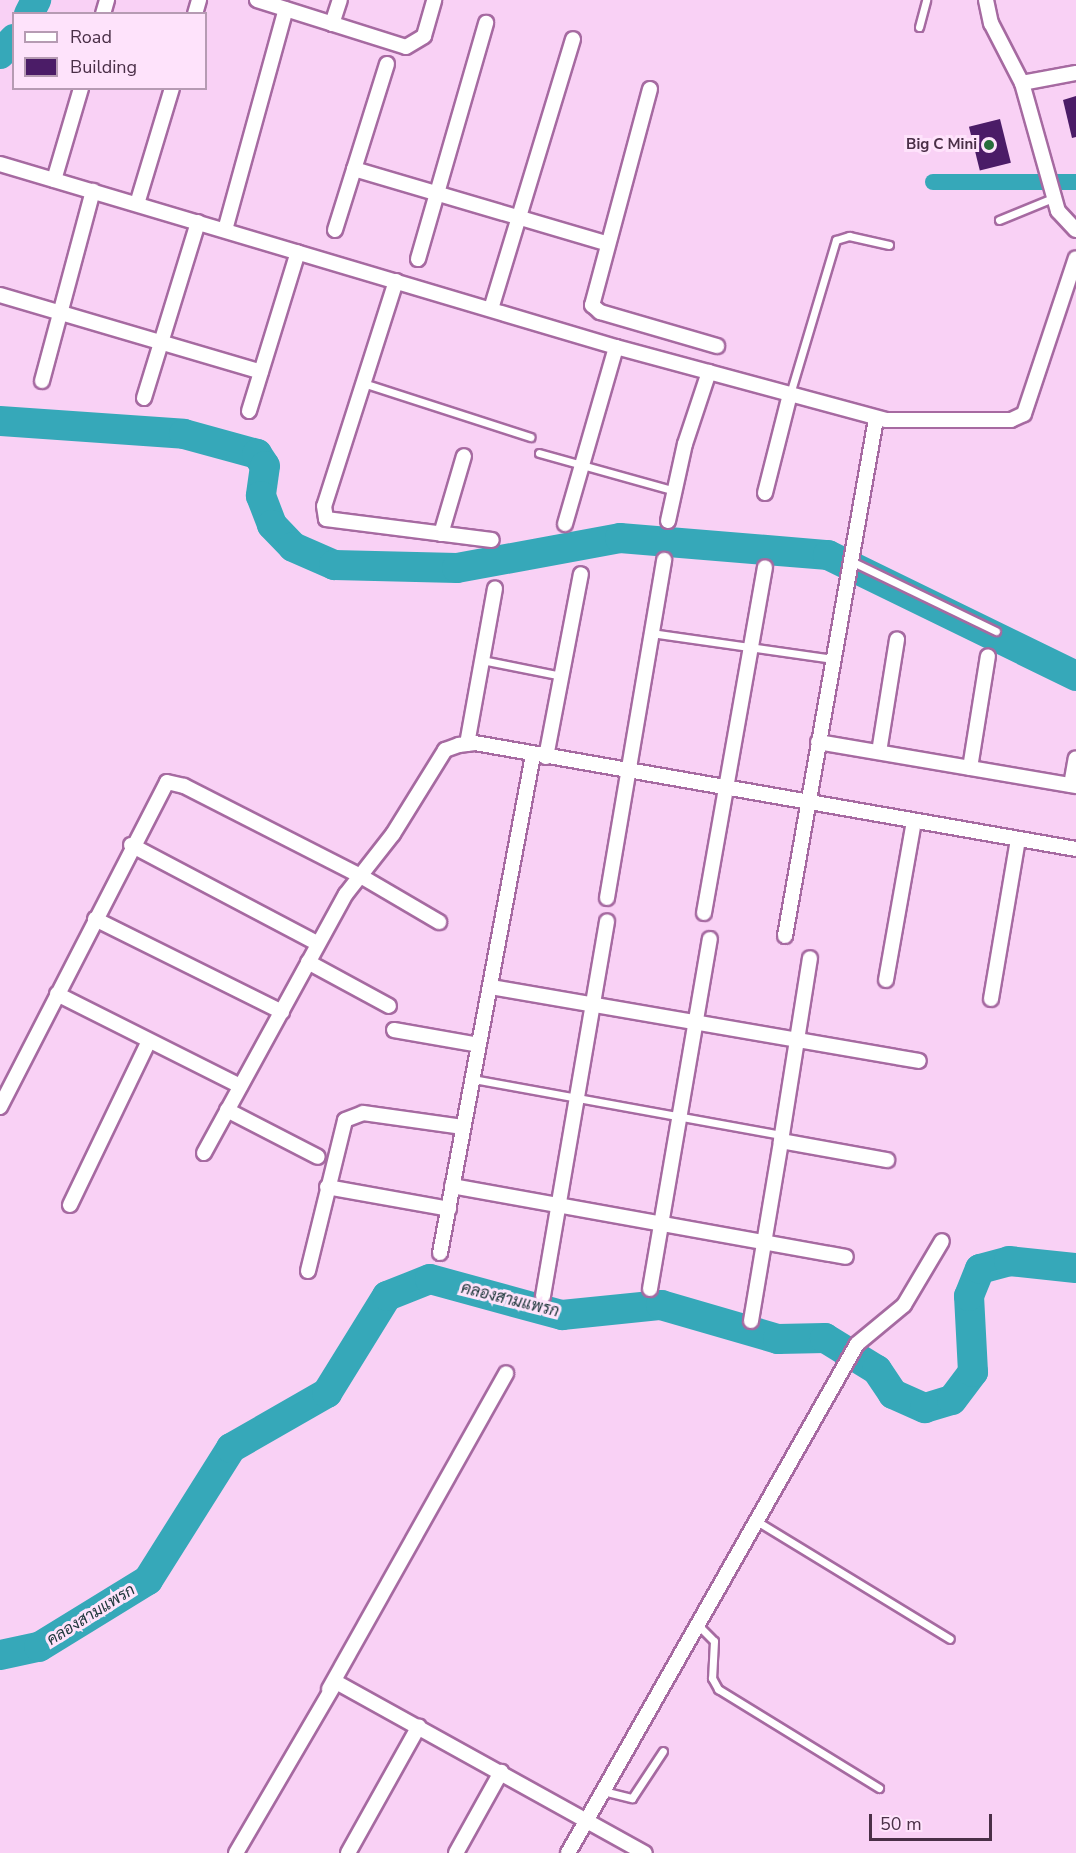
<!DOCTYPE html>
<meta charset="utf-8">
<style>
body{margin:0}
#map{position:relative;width:1076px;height:1853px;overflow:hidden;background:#f9d1f5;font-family:"Nunito Sans",Sarabun,sans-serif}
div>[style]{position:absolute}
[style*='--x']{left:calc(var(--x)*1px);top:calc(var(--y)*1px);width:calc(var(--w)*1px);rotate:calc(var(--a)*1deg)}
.canal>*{height:16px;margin:-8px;padding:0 8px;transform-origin:8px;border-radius:8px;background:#36a8b9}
.river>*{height:30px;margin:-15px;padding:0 15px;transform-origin:15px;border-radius:15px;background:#36a8b9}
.building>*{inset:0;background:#4b1c67;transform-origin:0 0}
.roads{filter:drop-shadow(2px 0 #a66aa1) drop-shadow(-2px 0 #a66aa1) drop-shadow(0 2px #a66aa1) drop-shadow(0 -2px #a66aa1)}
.lane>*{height:7px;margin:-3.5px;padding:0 3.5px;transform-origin:3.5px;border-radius:3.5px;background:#fff}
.street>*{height:14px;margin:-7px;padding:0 7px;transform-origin:7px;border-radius:7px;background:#fff}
.dots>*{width:16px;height:16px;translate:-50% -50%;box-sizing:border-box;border:3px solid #fee3fb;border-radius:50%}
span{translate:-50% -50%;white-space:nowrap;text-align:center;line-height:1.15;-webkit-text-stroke:6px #fee3fb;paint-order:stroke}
.poi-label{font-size:15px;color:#4a2f47;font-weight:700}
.right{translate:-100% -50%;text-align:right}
.water-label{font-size:16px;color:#1d363a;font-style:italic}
.legend{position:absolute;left:12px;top:12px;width:195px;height:78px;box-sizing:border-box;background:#fee3fb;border:2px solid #b69bb3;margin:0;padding:8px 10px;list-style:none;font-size:18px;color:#4a2f47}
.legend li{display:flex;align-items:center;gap:12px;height:30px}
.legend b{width:30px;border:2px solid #b69bb3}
.scale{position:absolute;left:869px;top:1814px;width:123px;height:27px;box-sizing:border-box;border:3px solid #4a2f47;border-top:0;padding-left:8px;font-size:18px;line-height:21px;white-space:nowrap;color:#4a2f47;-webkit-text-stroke:4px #fee3fb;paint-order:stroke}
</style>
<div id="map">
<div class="canal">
<i style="--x:933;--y:182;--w:143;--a:0"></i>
</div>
<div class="river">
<i style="--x:29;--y:14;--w:16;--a:-63"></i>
<i style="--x:0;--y:54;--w:21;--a:-47"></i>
<i style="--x:0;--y:421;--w:184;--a:4"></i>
<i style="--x:184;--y:434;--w:76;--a:15.3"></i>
<i style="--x:257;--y:454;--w:14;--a:56"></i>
<i style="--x:265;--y:466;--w:30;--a:98"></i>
<i style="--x:261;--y:496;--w:31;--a:69"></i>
<i style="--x:272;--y:525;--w:30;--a:46"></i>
<i style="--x:293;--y:547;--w:45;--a:23.7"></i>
<i style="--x:334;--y:565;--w:123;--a:1.4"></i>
<i style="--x:457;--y:568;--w:166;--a:-10.4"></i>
<i style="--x:620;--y:538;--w:209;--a:4.7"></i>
<i style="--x:828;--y:555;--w:276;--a:26"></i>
<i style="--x:0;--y:1655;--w:40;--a:-12"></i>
<i style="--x:39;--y:1647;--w:128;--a:-31.6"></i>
<i style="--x:148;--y:1580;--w:156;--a:-57.8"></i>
<i style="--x:231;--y:1448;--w:111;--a:-29.8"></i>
<i style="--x:327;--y:1393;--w:114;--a:-58.3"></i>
<i style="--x:387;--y:1296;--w:46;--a:-21.6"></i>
<i style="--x:430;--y:1279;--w:137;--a:15.3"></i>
<i style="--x:562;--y:1315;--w:100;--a:-5.8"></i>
<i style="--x:661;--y:1305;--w:122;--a:16.2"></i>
<i style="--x:778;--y:1339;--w:47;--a:-1.2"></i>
<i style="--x:825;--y:1338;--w:61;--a:31.6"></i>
<i style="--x:877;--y:1370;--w:29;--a:56"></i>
<i style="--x:893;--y:1394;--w:35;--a:24"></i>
<i style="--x:925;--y:1408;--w:28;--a:-17"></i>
<i style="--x:952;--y:1400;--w:35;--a:-53"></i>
<i style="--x:973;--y:1372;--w:76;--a:-93"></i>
<i style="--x:969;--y:1296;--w:29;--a:-68"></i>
<i style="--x:980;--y:1269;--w:30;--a:-15"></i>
<i style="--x:1009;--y:1261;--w:67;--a:6"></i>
</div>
<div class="building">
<i style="clip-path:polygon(1076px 96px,1076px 137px,1072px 138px,1063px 100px)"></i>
<i style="left:1000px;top:119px;width:45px;height:32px;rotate:76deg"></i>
</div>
<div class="roads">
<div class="lane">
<i style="--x:919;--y:27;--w:28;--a:-75"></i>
<i style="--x:999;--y:220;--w:58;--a:-22.2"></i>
<i style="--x:363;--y:383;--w:176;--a:17.9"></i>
<i style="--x:790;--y:394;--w:161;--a:-73.4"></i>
<i style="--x:836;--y:240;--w:14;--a:-17"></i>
<i style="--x:849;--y:236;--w:41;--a:12.7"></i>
<i style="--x:539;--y:453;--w:141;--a:15.6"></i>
<i style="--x:851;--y:561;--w:161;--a:25.8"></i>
<i style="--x:651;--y:633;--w:184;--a:8.1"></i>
<i style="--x:482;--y:660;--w:82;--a:11.3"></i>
<i style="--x:473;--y:1079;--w:314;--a:10.3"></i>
<i style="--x:755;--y:1520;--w:228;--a:31.4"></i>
<i style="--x:696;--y:1623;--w:25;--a:45"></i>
<i style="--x:714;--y:1641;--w:37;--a:93"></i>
<i style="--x:712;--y:1678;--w:13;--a:61"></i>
<i style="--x:718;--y:1689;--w:189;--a:31.6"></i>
<i style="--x:603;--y:1791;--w:30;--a:14"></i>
<i style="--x:632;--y:1798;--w:56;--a:-56.6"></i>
</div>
<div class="street">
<i style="--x:257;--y:0;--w:156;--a:17.5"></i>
<i style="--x:406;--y:47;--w:21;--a:-31"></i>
<i style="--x:424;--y:36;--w:37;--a:-74"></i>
<i style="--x:986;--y:0;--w:24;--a:78"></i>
<i style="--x:991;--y:23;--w:68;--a:62.7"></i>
<i style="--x:1022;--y:83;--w:133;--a:74.3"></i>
<i style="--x:1058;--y:211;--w:26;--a:47"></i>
<i style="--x:103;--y:14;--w:15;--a:-74"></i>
<i style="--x:195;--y:14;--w:15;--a:-74"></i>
<i style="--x:332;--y:24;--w:25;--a:-72"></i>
<i style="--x:1022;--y:83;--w:55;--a:-10.5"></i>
<i style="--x:650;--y:89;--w:224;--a:105"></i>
<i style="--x:592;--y:305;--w:11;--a:41"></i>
<i style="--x:600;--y:312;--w:122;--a:16.2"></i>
<i style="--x:0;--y:164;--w:643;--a:16.55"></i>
<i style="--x:616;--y:347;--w:280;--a:15.1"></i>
<i style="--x:886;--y:420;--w:125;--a:0"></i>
<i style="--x:1011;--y:420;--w:14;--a:-25"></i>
<i style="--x:1024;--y:414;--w:164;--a:-71.6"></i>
<i style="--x:354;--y:169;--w:263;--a:16.4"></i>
<i style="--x:54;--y:180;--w:96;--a:-73.6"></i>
<i style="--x:137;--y:204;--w:121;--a:-73.2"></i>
<i style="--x:225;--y:230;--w:229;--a:-74.6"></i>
<i style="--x:335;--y:230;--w:174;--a:-72.6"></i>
<i style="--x:418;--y:259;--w:246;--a:-73.9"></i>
<i style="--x:396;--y:281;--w:236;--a:107.7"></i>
<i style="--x:324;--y:506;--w:13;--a:81"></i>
<i style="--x:326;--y:519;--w:167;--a:7.2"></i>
<i style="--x:0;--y:295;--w:272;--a:16.4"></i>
<i style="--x:491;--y:309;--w:282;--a:-73.1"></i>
<i style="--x:42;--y:381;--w:197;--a:-75"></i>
<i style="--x:144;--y:398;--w:184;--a:-72.9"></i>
<i style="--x:249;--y:411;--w:166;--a:-72.9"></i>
<i style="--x:765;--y:493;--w:102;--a:-75.8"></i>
<i style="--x:668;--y:521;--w:79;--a:-77.6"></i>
<i style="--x:685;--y:444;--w:76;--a:-71.6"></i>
<i style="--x:565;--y:524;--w:184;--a:-73.9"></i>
<i style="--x:441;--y:534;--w:81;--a:-73.6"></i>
<i style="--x:818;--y:742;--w:262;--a:9.7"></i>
<i style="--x:467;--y:744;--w:158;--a:-79.8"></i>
<i style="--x:879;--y:752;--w:114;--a:-80.9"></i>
<i style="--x:546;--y:757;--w:186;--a:-79.2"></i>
<i style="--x:970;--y:768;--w:113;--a:-80.9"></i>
<i style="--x:1071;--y:785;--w:27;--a:-80"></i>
<i style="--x:131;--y:845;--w:210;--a:27.8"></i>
<i style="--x:607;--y:898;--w:343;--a:-80.4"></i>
<i style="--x:704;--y:913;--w:351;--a:-80"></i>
<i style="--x:95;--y:919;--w:209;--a:26.4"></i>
<i style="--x:785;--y:936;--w:525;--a:-80.02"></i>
<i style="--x:308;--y:962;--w:92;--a:28.5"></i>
<i style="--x:886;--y:980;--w:161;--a:-80"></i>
<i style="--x:491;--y:987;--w:434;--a:9.8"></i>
<i style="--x:57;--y:994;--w:205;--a:26.7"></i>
<i style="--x:991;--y:999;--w:162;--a:-80.4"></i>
<i style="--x:394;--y:1030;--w:86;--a:10"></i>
<i style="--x:0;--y:1107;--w:365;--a:-62.8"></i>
<i style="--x:167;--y:782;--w:17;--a:13"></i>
<i style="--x:184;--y:786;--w:196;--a:27"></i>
<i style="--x:359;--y:875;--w:93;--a:30.4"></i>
<i style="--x:227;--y:1110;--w:102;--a:27.3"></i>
<i style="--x:781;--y:1141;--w:185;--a:-81"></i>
<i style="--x:204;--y:1153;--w:295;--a:-61.3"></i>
<i style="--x:346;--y:894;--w:76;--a:-51.9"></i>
<i style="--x:393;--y:834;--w:99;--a:-58.2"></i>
<i style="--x:445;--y:750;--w:15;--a:-20"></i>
<i style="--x:459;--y:745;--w:16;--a:-7"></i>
<i style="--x:475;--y:743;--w:610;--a:10"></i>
<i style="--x:452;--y:1186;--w:400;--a:10.2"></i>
<i style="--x:327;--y:1187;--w:124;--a:10.2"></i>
<i style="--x:70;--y:1205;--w:182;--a:-64.3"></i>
<i style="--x:440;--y:1253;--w:507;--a:-79.42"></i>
<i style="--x:308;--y:1271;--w:155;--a:-76.2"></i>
<i style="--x:345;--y:1120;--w:19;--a:-21"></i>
<i style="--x:363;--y:1113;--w:101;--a:8"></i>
<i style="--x:650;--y:1289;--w:355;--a:-80.3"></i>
<i style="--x:543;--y:1296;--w:380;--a:-80.3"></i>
<i style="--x:751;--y:1321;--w:182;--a:-80.5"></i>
<i style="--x:781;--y:1141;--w:108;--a:10.2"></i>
<i style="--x:329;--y:1689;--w:362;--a:-60.7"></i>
<i style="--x:236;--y:1853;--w:198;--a:-59.7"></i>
<i style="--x:336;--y:1682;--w:353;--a:29"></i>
<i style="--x:348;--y:1853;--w:145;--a:-60.8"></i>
<i style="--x:456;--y:1853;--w:93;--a:-60.9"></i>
<i style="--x:568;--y:1853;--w:585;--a:-60.41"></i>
<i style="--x:857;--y:1344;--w:61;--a:-39.7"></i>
<i style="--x:904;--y:1305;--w:74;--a:-59.3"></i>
</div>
</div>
<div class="dots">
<i style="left:989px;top:145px;background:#276e3b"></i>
</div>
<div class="poi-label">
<span class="right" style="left:977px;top:145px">Big C Mini</span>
</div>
<div class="water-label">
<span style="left:510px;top:1300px;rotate:14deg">คลองสามแพรก</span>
<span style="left:91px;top:1615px;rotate:-32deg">คลองสามแพรก</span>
</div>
<ul class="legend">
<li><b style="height:8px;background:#fff"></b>Road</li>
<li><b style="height:16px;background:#4b1c67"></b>Building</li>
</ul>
<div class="scale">50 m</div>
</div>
